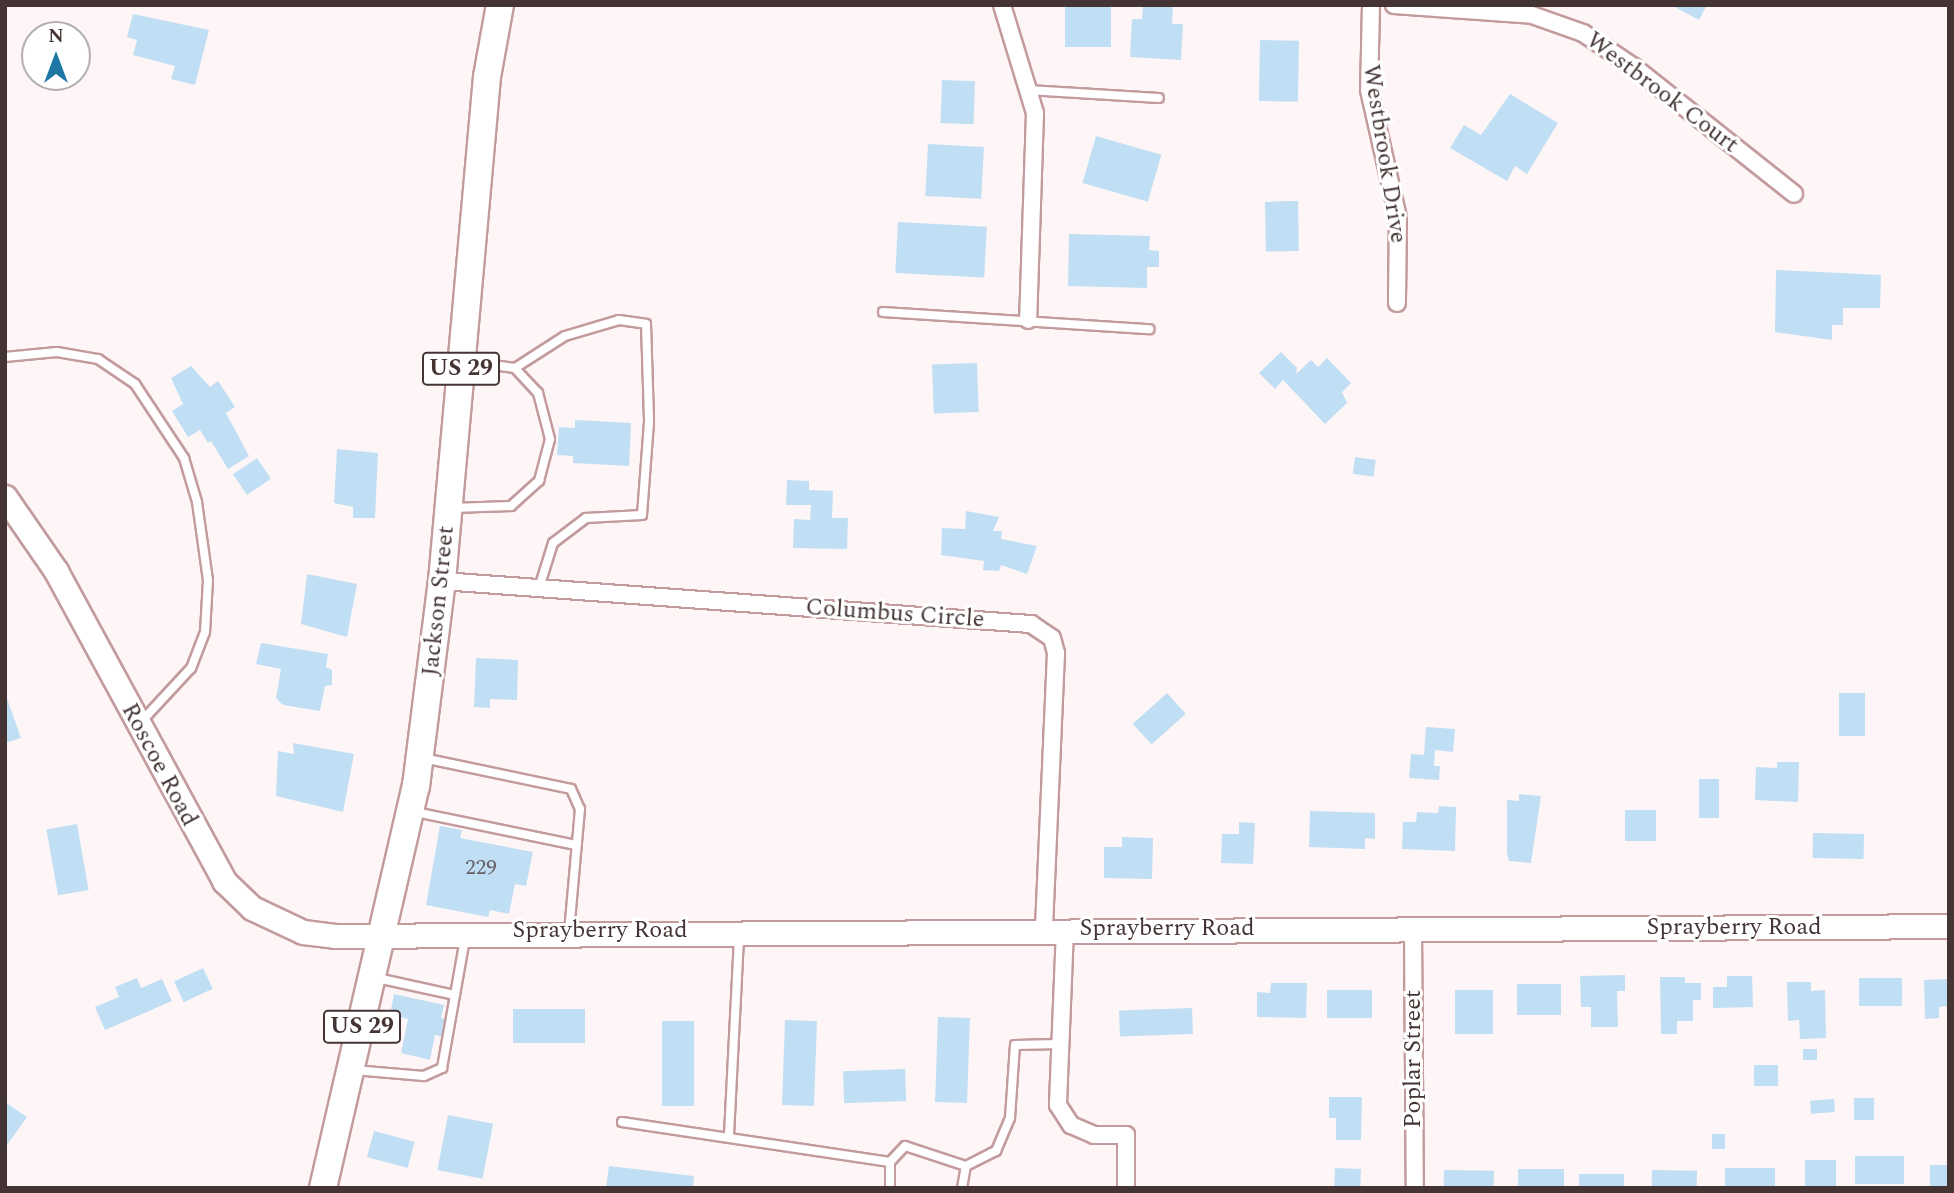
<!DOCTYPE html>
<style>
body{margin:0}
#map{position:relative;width:1954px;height:1193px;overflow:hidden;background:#fef5f6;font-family:Spectral,serif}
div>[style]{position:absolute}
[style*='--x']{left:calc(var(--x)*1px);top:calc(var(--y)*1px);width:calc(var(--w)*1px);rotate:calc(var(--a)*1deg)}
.building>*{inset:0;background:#c0dff4;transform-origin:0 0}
.roads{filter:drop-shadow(2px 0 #c39b9d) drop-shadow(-2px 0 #c39b9d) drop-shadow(0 2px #c39b9d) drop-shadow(0 -2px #c39b9d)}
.lane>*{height:8px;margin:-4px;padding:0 4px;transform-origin:4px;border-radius:4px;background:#fff}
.street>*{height:16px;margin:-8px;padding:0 8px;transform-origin:8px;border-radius:8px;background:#fff}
.secondary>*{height:23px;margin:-11.5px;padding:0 11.5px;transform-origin:11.5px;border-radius:11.5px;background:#fff}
.primary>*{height:26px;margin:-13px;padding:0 13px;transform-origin:13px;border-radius:13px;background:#fff}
span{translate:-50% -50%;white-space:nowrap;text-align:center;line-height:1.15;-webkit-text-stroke:6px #fff;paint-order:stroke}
.number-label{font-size:21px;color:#635f64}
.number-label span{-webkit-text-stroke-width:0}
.shield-label span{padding:2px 5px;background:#fff;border:2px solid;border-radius:5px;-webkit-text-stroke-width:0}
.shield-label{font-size:23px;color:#443434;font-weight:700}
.street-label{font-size:24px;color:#443434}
.frame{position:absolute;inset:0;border:7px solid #443434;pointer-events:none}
.north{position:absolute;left:21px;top:21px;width:70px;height:70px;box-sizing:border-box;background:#fff;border:2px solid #b4aeae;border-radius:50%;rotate:0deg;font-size:19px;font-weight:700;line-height:28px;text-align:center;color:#443434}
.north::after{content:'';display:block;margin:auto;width:24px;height:32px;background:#1e76a5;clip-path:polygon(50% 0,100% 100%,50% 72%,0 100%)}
</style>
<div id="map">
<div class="building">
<i style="left:1065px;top:5px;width:46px;height:42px"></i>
<i style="clip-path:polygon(1143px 5px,1173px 5px,1172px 24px,1183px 24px,1181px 60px,1130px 57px,1132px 19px,1142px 19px)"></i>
<i style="clip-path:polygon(1671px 5px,1707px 5px,1699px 20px)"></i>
<i style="clip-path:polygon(133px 14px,209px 30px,195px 85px,171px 79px,175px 66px,133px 55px,137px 40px,127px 37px)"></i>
<i style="left:1260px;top:40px;width:39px;height:61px;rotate:1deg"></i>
<i style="left:942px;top:80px;width:33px;height:43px;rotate:2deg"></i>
<i style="clip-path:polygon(1510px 94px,1558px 123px,1527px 174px,1515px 166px,1507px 181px,1450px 148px,1464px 125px,1481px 135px)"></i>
<i style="left:1096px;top:136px;width:68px;height:49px;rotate:16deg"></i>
<i style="left:928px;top:144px;width:56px;height:52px;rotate:3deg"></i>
<i style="left:1298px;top:201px;width:50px;height:33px;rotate:89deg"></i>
<i style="left:898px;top:222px;width:89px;height:51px;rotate:3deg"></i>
<i style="clip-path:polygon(1069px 234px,1150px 236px,1149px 250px,1159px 251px,1159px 267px,1147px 267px,1147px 288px,1068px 286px)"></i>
<i style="clip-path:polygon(1776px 270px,1881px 275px,1880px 308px,1843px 308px,1843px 325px,1832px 325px,1832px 340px,1775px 332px)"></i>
<i style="clip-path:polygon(1281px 352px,1297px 368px,1296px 374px,1311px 360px,1318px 367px,1327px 358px,1351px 383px,1342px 392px,1347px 403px,1325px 424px,1283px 380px,1275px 389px,1259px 373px)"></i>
<i style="left:977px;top:363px;width:49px;height:45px;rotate:88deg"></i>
<i style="clip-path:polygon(191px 366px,210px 387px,218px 381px,235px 407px,226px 413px,249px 456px,228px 469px,211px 441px,208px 443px,200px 430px,188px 437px,172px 411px,183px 404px,171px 378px)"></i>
<i style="clip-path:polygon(575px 420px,631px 423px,629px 466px,573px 463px,573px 456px,557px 455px,559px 427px,575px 428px)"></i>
<i style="clip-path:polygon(337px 449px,378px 453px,375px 518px,353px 518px,353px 507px,334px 503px)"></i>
<i style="left:1355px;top:457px;width:21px;height:17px;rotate:8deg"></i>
<i style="left:257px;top:458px;width:25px;height:29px;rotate:56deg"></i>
<i style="clip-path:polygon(787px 480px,809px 481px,809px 490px,833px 491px,832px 518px,848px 518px,847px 549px,793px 548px,794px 519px,810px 520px,811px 505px,786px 505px)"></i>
<i style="clip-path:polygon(966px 511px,999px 517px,993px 531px,1002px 531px,1001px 539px,1037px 546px,1027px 574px,1001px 565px,999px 571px,983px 570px,984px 561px,941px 555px,942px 528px,965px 529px)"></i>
<i style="clip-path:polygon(307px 574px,357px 584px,347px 637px,301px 624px)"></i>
<i style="clip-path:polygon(261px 643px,328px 654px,326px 667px,332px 670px,332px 685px,325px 686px,320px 711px,283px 705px,276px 698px,281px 669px,256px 664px)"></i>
<i style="clip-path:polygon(476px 658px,518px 660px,517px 700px,490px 699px,490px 708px,474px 707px)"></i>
<i style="clip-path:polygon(5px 693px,21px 738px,5px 743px)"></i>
<i style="left:1167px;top:693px;width:28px;height:46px;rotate:48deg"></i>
<i style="left:1839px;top:693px;width:26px;height:43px"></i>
<i style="clip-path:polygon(1426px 727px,1455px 729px,1453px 752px,1435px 750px,1434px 766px,1440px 766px,1439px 780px,1409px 778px,1411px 754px,1424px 755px)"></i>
<i style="clip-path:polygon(293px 743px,354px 754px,343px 812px,276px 796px,278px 751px,294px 754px)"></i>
<i style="clip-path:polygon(1777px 762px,1799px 762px,1798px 802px,1755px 800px,1756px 767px,1777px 768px)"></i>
<i style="left:1699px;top:779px;width:20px;height:39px"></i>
<i style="clip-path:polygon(1519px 794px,1541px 796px,1531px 863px,1509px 861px,1507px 853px,1507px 800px,1519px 801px)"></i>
<i style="clip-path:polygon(1439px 806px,1456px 807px,1455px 851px,1402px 849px,1403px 822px,1416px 822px,1417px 812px,1438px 813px)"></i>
<i style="left:1625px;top:810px;width:31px;height:31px"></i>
<i style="clip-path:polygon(1310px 811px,1375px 813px,1375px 839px,1365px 838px,1365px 849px,1309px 847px)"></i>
<i style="clip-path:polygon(1239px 822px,1255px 823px,1253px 864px,1221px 863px,1222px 834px,1239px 834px)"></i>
<i style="left:77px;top:824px;width:67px;height:31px;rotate:80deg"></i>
<i style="clip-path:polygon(440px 826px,462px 830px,460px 838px,533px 852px,526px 886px,515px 884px,509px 914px,490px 910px,488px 917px,426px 905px)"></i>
<i style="left:1813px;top:833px;width:51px;height:25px;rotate:1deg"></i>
<i style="clip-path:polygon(1122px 837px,1153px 838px,1152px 879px,1104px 878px,1104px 847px,1122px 847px)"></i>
<i style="left:203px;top:968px;width:23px;height:32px;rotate:65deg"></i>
<i style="clip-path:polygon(1625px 975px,1625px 991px,1617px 991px,1618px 1027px,1591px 1027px,1591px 1007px,1581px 1007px,1580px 976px)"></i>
<i style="clip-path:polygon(1727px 976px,1752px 976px,1753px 1007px,1713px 1008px,1713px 987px,1727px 987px)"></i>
<i style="clip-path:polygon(1660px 977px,1685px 977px,1685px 983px,1701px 983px,1701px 1000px,1693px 1000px,1693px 1021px,1677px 1021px,1677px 1034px,1661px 1034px)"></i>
<i style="clip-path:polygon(137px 978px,141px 988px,162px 979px,172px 1001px,105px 1030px,95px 1007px,119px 997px,115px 987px)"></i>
<i style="left:1859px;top:978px;width:43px;height:28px"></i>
<i style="clip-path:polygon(1949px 979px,1949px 1006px,1939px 1007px,1939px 1018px,1925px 1019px,1924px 980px)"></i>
<i style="clip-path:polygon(1787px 982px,1811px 982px,1811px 991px,1825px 990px,1826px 1038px,1800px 1039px,1799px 1020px,1788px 1021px)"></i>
<i style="clip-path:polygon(1271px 983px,1307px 983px,1306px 1018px,1257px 1017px,1257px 992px,1270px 993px)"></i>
<i style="left:1517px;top:984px;width:44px;height:31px"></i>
<i style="left:1327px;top:990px;width:45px;height:28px"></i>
<i style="left:1455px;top:990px;width:38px;height:44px"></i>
<i style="clip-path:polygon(394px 994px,444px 1005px,441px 1018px,448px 1020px,444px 1037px,435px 1035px,430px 1060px,401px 1053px,408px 1019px,390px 1015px)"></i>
<i style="left:1192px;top:1008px;width:26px;height:73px;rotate:88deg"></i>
<i style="left:585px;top:1009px;width:34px;height:72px;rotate:90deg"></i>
<i style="left:938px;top:1017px;width:32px;height:85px;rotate:2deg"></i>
<i style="left:785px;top:1020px;width:32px;height:85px;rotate:2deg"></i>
<i style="left:662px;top:1021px;width:32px;height:85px"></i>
<i style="left:1803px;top:1049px;width:14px;height:11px"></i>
<i style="left:1778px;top:1065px;width:21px;height:24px;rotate:90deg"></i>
<i style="left:905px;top:1069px;width:32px;height:62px;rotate:88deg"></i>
<i style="clip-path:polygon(1329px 1097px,1362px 1097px,1361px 1140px,1336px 1140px,1336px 1118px,1329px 1118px)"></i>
<i style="left:1854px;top:1098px;width:20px;height:22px"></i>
<i style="left:1834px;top:1099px;width:13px;height:24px;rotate:86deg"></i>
<i style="clip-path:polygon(5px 1102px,27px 1117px,5px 1148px)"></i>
<i style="left:448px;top:1115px;width:46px;height:56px;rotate:11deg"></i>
<i style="left:374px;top:1131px;width:42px;height:27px;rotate:15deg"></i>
<i style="left:1725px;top:1134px;width:15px;height:13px;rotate:90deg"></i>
<i style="left:1855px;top:1156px;width:49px;height:28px"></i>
<i style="left:1805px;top:1160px;width:31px;height:28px"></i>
<i style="left:1930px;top:1165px;width:19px;height:23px"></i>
<i style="clip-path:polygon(609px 1166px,694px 1176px,693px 1188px,606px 1188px)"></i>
<i style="left:1335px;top:1168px;width:26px;height:20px;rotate:2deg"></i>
<i style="left:1725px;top:1168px;width:50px;height:20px"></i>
<i style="left:1518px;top:1169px;width:46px;height:19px"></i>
<i style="left:1444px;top:1170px;width:50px;height:18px;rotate:1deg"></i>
<i style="left:1652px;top:1170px;width:45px;height:18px;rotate:1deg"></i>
<i style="left:1579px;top:1174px;width:45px;height:14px"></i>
</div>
<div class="roads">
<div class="lane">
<i style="--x:1028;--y:90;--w:131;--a:3.5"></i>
<i style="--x:883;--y:312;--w:267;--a:3.7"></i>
<i style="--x:5;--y:357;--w:52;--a:-5.5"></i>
<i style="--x:57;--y:352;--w:42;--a:9.7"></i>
<i style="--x:98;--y:359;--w:45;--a:34"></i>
<i style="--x:135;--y:384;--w:89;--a:56.5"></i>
<i style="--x:184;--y:458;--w:46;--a:73.5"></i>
<i style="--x:197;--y:502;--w:79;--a:82"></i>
<i style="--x:208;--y:580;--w:52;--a:93.3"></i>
<i style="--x:205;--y:632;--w:39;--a:111"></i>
<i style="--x:191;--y:668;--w:75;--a:132.8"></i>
<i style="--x:464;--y:361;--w:51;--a:7.8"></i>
<i style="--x:515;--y:368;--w:59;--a:-32.6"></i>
<i style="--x:565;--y:336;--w:56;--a:-16.5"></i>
<i style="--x:619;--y:320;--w:27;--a:8"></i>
<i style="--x:646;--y:324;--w:98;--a:88.2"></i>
<i style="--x:649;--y:422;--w:93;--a:94.3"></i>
<i style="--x:642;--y:515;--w:56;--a:176.9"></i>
<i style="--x:586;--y:518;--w:41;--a:142.9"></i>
<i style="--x:553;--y:543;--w:47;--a:107.3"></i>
<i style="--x:452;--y:508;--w:59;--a:-1.9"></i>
<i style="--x:511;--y:506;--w:38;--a:-42"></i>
<i style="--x:539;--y:481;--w:43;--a:-75.3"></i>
<i style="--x:550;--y:439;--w:48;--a:-104.6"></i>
<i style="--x:538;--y:393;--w:34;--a:-133"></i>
<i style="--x:423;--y:758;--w:151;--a:11.8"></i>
<i style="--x:571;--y:789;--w:22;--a:66"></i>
<i style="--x:580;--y:809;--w:123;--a:95.1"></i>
<i style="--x:415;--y:812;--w:164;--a:11.6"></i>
<i style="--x:377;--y:978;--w:80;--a:12.3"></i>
<i style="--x:354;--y:1070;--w:70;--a:4.9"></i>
<i style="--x:424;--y:1076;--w:20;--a:-24"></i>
<i style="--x:442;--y:1068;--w:131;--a:-79.9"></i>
<i style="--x:622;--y:1122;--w:271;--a:8.5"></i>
<i style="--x:890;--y:1162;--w:26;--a:90"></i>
<i style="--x:729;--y:1135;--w:198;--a:-87.1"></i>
<i style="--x:890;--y:1162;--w:22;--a:-47"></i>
<i style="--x:905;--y:1146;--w:64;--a:18.2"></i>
<i style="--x:966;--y:1166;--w:34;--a:-27"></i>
<i style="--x:996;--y:1151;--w:36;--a:-67"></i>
<i style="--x:1010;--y:1118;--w:73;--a:-86.1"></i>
<i style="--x:1015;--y:1045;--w:44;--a:-1.3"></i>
<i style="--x:962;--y:1188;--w:22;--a:-80"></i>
</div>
<div class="street">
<i style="--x:1002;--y:5;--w:113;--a:73"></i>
<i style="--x:1035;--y:113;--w:207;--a:91.9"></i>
<i style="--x:1371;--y:5;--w:85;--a:91.3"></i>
<i style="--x:1369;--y:90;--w:131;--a:77.2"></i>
<i style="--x:1398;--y:218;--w:85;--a:90.7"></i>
<i style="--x:1394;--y:5;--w:138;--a:4.1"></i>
<i style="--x:1532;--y:15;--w:54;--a:19.4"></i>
<i style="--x:1583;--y:33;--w:61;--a:33.7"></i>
<i style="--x:1634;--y:67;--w:204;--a:38.4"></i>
<i style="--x:442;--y:581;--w:591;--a:4.18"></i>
<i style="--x:1031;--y:624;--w:25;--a:34"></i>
<i style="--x:1052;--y:638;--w:16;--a:75"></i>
<i style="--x:1056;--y:653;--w:276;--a:92.5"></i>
<i style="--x:1065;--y:929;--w:176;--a:92.3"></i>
<i style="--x:1058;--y:1105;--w:24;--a:57"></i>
<i style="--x:1071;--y:1125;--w:25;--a:23"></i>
<i style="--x:1094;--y:1135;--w:32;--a:0"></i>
<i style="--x:1126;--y:1135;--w:53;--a:90"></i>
<i style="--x:1413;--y:930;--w:258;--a:89.6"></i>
</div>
<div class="secondary">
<i style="--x:5;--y:497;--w:90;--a:55.4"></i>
<i style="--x:56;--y:571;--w:353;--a:61.5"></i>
<i style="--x:224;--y:881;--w:39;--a:44"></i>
<i style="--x:252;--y:908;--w:56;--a:25.2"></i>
<i style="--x:303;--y:932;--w:32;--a:7"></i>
<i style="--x:335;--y:936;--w:1614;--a:-0.35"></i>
</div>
<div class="primary">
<i style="--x:323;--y:1188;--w:413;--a:-77"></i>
<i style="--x:416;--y:786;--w:207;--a:-82.8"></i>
<i style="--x:442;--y:581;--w:506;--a:-84.9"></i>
<i style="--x:487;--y:77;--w:73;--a:-79.8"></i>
</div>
</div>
<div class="number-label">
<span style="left:481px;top:868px">229</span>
</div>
<div class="shield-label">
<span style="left:461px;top:369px">US 29</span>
<span style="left:362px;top:1027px">US 29</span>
</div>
<div class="street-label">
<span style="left:1662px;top:93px;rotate:37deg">Westbrook Court</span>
<span style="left:1384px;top:154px;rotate:81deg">Westbrook Drive</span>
<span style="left:439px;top:601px;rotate:-84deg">Jackson Street</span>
<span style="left:895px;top:614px;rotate:4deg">Columbus Circle</span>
<span style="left:159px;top:765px;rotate:62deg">Roscoe Road</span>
<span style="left:1734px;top:928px">Sprayberry Road</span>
<span style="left:1167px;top:929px">Sprayberry Road</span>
<span style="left:600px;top:931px">Sprayberry Road</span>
<span style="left:1414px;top:1059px;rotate:-90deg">Poplar Street</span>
</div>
<div class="frame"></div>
<div class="north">N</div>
</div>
